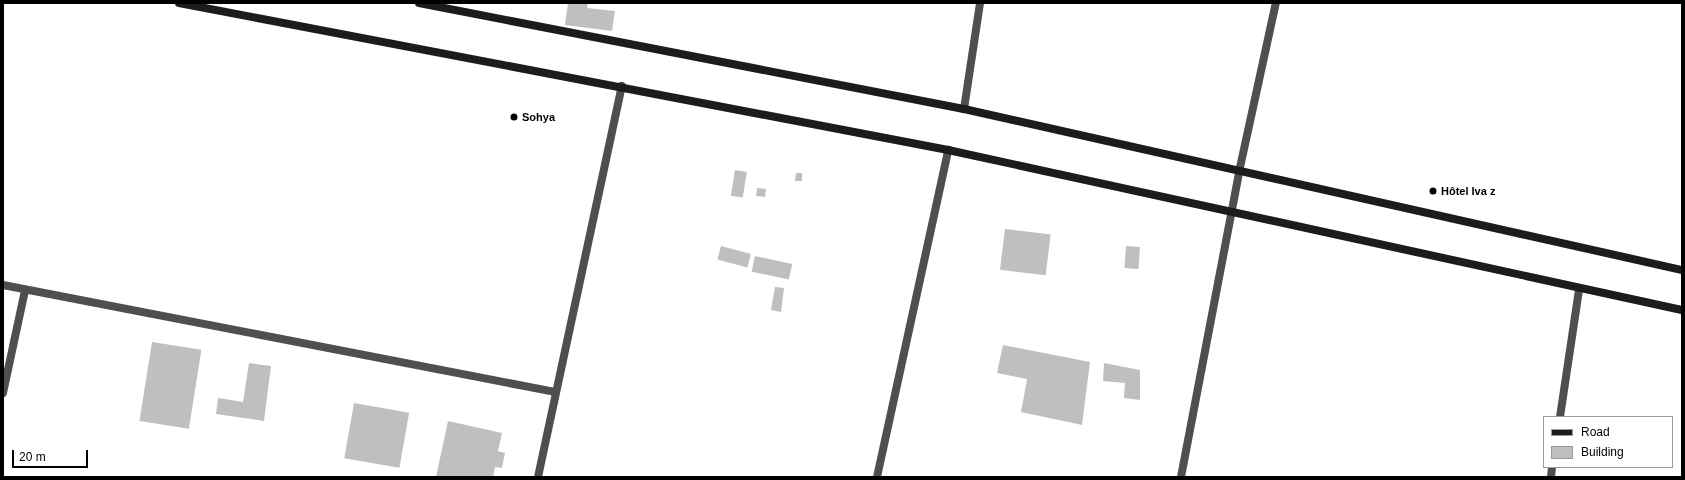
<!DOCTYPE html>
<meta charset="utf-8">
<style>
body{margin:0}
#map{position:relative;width:1685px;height:480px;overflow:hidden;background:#fff;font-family:Helvetica,sans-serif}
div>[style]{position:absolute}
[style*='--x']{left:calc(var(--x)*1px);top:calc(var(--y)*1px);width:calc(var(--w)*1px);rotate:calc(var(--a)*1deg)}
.building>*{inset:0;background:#bfbfbf;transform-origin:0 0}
.street>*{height:8px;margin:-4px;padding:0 4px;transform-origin:4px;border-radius:4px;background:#4f4f4f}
.secondary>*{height:8px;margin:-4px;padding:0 4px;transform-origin:4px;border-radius:4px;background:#1c1c1c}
.dots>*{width:11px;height:11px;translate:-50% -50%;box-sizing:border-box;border:2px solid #fff;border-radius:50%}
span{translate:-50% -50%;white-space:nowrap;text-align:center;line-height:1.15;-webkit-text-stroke:3px #fff;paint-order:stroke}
.poi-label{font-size:11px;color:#000;font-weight:700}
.left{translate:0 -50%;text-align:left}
.frame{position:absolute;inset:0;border:4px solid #000;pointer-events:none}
.legend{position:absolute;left:1543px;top:416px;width:130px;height:52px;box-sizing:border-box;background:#fff;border:1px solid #999;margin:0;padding:5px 7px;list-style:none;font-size:12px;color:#000}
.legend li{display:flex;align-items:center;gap:8px;height:20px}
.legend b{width:20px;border:1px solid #999}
.scale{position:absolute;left:12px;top:450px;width:76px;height:18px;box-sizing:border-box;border:2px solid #000;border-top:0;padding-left:5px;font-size:12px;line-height:14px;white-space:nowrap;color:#000;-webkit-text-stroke:3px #fff;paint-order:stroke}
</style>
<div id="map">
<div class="building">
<i style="clip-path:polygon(568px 3px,588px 3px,587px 8px,615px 11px,612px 31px,565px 25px)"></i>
<i style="left:735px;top:170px;width:12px;height:26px;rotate:9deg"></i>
<i style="clip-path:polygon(796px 173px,802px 173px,802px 181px,795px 181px)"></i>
<i style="left:757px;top:188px;width:9px;height:8px;rotate:6deg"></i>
<i style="left:1005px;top:229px;width:46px;height:41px;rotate:7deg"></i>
<i style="left:721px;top:246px;width:31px;height:14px;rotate:15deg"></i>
<i style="left:1126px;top:246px;width:14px;height:22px;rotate:4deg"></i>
<i style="left:755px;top:256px;width:38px;height:16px;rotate:12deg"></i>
<i style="clip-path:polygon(775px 287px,784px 288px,781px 312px,771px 310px)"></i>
<i style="left:152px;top:342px;width:50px;height:80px;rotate:9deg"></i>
<i style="clip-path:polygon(1003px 345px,1090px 362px,1082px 425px,1021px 412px,1027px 379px,997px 373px)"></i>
<i style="clip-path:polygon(249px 363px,271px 366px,264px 421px,216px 414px,218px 398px,243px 402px)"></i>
<i style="clip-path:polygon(1104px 363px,1140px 370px,1140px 400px,1124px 398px,1125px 383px,1103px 381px)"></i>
<i style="left:354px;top:403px;width:56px;height:56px;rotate:10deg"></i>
<i style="clip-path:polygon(448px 421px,502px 433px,498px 451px,505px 453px,502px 468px,495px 467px,493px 477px,436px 477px)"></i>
</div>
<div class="street">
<i style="--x:964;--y:109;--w:107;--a:-81.4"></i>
<i style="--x:3;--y:285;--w:562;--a:10.97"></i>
<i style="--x:3;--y:393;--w:105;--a:-77.9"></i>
<i style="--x:1560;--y:417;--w:128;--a:-81.5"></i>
<i style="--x:538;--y:477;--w:400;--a:-77.9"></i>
<i style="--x:877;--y:477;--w:335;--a:-77.7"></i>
<i style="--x:1181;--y:477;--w:310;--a:-79.2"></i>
<i style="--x:1239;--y:172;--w:173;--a:-77.7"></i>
<i style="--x:1551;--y:477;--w:10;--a:-84"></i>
</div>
<div class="secondary">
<i style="--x:179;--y:3;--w:783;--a:10.82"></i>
<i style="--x:948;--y:150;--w:751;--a:12.3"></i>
<i style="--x:419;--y:3;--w:555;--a:11.01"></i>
<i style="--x:964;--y:109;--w:736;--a:12.64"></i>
</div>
<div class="dots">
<i style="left:514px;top:117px;background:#000"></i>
<i style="left:1433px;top:191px;background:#000"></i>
</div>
<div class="poi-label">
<span class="left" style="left:522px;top:117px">Sohya</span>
<span class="left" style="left:1441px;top:191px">Hôtel Iva z</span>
</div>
<div class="frame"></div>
<ul class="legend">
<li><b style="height:5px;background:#1c1c1c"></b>Road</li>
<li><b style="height:11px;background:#bfbfbf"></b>Building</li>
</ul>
<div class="scale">20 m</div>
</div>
